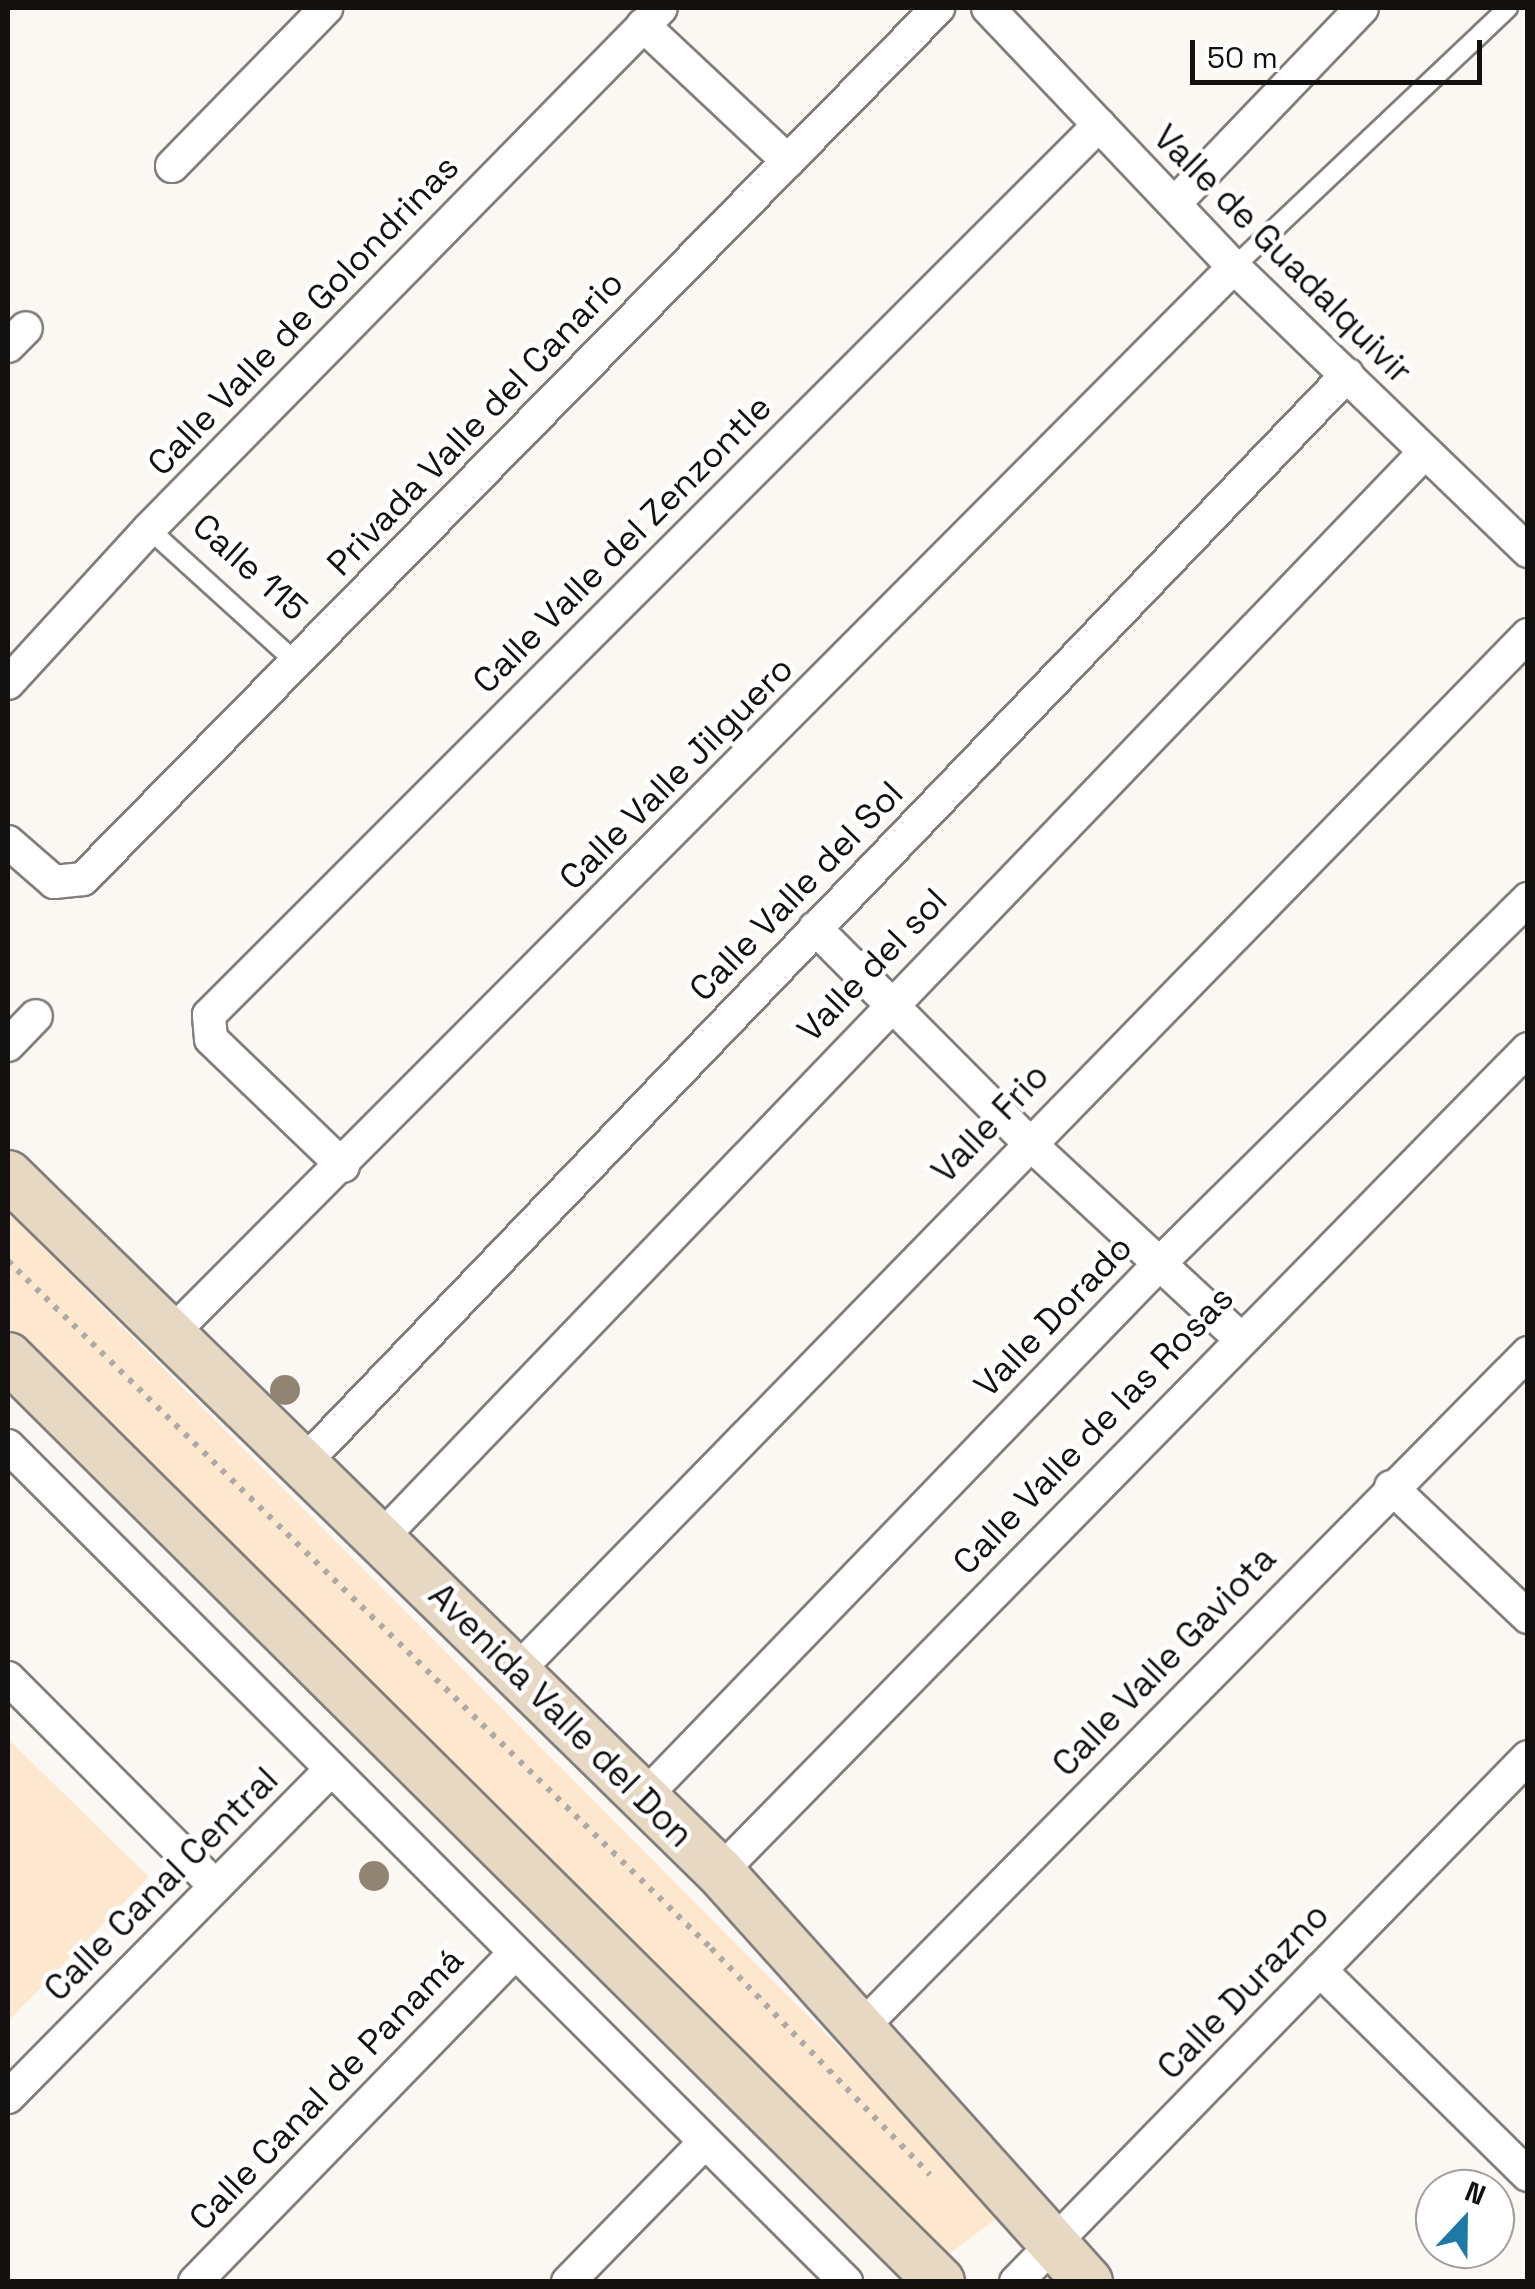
<!DOCTYPE html>
<meta charset="utf-8">
<style>
body{margin:0}
#map{position:relative;width:1535px;height:2289px;overflow:hidden;background:#fbf8f4;font-family:"Space Grotesk",sans-serif}
div>[style]{position:absolute}
[style*='--x']{left:calc(var(--x)*1px);top:calc(var(--y)*1px);width:calc(var(--w)*1px);rotate:calc(var(--a)*1deg)}
.green>*{inset:0;background:#fde7ce}
.path>*{height:6px;margin-top:-3px;transform-origin:0;background:repeating-linear-gradient(90deg,#adaaa7 0 5px,transparent 0 13px)}
.roads{filter:drop-shadow(2px 0 #817e7b) drop-shadow(-2px 0 #817e7b) drop-shadow(0 2px #817e7b) drop-shadow(0 -2px #817e7b)}
.lane>*{height:18px;margin:-9px;padding:0 9px;transform-origin:9px;border-radius:9px;background:#fff}
.street>*{height:32px;margin:-16px;padding:0 16px;transform-origin:16px;border-radius:16px;background:#fff}
.secondary>*{height:48px;margin:-24px;padding:0 24px;transform-origin:24px;border-radius:24px;background:#e7d8c4}
.trees>*{width:30px;height:30px;margin:-15px;border-radius:50%;background:#918473}
span{translate:-50% -50%;white-space:nowrap;text-align:center;line-height:1.15;-webkit-text-stroke:9px #fff;paint-order:stroke}
.street-label{font-size:35px;color:#131110}
.frame{position:absolute;inset:0;border:10px solid #131110;pointer-events:none}
.north{position:absolute;left:1415px;top:2169px;width:100px;height:100px;box-sizing:border-box;background:#fff;border:2px solid #a1a09f;border-radius:50%;rotate:22deg;font-size:28px;font-weight:700;line-height:40px;text-align:center;color:#131110}
.north::after{content:'';display:block;margin:auto;width:35px;height:45px;background:#1e79a7;clip-path:polygon(50% 0,100% 100%,50% 72%,0 100%)}
.scale{position:absolute;left:1190px;top:40px;width:292px;height:45px;box-sizing:border-box;border:5px solid #131110;border-top:0;padding-left:12px;font-size:30px;line-height:35px;white-space:nowrap;color:#131110;-webkit-text-stroke:8px #fff;paint-order:stroke}
</style>
<div id="map">
<div class="green">
<i style="clip-path:polygon(8px 1212px,1004px 2213px,946px 2256px,8px 1331px)"></i>
<i style="clip-path:polygon(8px 1739px,149px 1877px,8px 2021px)"></i>
</div>
<div class="path">
<i style="--x:8;--y:1261;--w:983;--a:44.34"></i>
<i style="--x:711;--y:1948;--w:315;--a:46"></i>
</div>
<div class="roads">
<div class="lane">
<i style="--x:1234;--y:267;--w:377;--a:-43.4"></i>
<i style="--x:149;--y:529;--w:201;--a:42.2"></i>
</div>
<div class="street">
<i style="--x:988;--y:8;--w:357;--a:46.5"></i>
<i style="--x:1234;--y:267;--w:409;--a:44"></i>
<i style="--x:643;--y:25;--w:199;--a:43.2"></i>
<i style="--x:172;--y:166;--w:221;--a:-45.7"></i>
<i style="--x:1175;--y:203;--w:270;--a:-46.2"></i>
<i style="--x:8;--y:346;--w:25;--a:-45"></i>
<i style="--x:8;--y:683;--w:209;--a:-47.5"></i>
<i style="--x:149;--y:529;--w:730;--a:-45.5"></i>
<i style="--x:8;--y:842;--w:61;--a:41"></i>
<i style="--x:54;--y:882;--w:29;--a:-6"></i>
<i style="--x:83;--y:879;--w:1221;--a:-45.53"></i>
<i style="--x:815;--y:928;--w:301;--a:45.1"></i>
<i style="--x:1027;--y:1141;--w:289;--a:42.8"></i>
<i style="--x:8;--y:1045;--w:40;--a:-46"></i>
<i style="--x:343;--y:1166;--w:183;--a:-136.1"></i>
<i style="--x:211;--y:1039;--w:24;--a:-95"></i>
<i style="--x:209;--y:1015;--w:1259;--a:-45"></i>
<i style="--x:172;--y:1333;--w:1505;--a:-45.11"></i>
<i style="--x:8;--y:1446;--w:1184;--a:44.93"></i>
<i style="--x:303;--y:1464;--w:1509;--a:-46.21"></i>
<i style="--x:1391;--y:1487;--w:189;--a:43.5"></i>
<i style="--x:381;--y:1538;--w:1506;--a:-46.13"></i>
<i style="--x:516;--y:1672;--w:1449;--a:-45.7"></i>
<i style="--x:8;--y:1678;--w:292;--a:45.1"></i>
<i style="--x:644;--y:1797;--w:745;--a:-45.98"></i>
<i style="--x:1162;--y:1261;--w:515;--a:-44.69"></i>
<i style="--x:720;--y:1872;--w:1153;--a:-45.53"></i>
<i style="--x:1320;--y:1970;--w:292;--a:44.6"></i>
<i style="--x:861;--y:2028;--w:949;--a:-45.34"></i>
<i style="--x:8;--y:2097;--w:460;--a:-45.4"></i>
<i style="--x:195;--y:2282;--w:459;--a:-45.8"></i>
<i style="--x:568;--y:2282;--w:196;--a:-45.6"></i>
<i style="--x:1016;--y:2282;--w:733;--a:-45.72"></i>
</div>
<div class="secondary">
<i style="--x:8;--y:1175;--w:996;--a:44.39"></i>
<i style="--x:720;--y:1872;--w:551;--a:48.09"></i>
<i style="--x:8;--y:1357;--w:1313;--a:44.78"></i>
</div>
</div>
<div class="trees">
<i style="left:285px;top:1390px"></i>
<i style="left:374px;top:1876px"></i>
</div>
<div class="street-label">
<span style="left:1283px;top:254px;rotate:45deg">Valle de Guadalquivir</span>
<span style="left:303px;top:315px;rotate:-46deg">Calle Valle de Golondrinas</span>
<span style="left:475px;top:423px;rotate:-46deg">Privada Valle del Canario</span>
<span style="left:622px;top:544px;rotate:-45deg">Calle Valle del Zenzontle</span>
<span style="left:250px;top:567px;rotate:42deg">Calle 115</span>
<span style="left:676px;top:773px;rotate:-45deg">Calle Valle Jilguero</span>
<span style="left:796px;top:891px;rotate:-46deg">Calle Valle del Sol</span>
<span style="left:872px;top:965px;rotate:-46deg">Valle del sol</span>
<span style="left:990px;top:1123px;rotate:-46deg">Valle Frio</span>
<span style="left:1053px;top:1316px;rotate:-46deg">Valle Dorado</span>
<span style="left:1093px;top:1430px;rotate:-46deg">Calle Valle de las Rosas</span>
<span style="left:1164px;top:1661px;rotate:-46deg">Calle Valle Gaviota</span>
<span style="left:561px;top:1715px;rotate:45deg">Avenida Valle del Don</span>
<span style="left:161px;top:1884px;rotate:-45deg">Calle Canal Central</span>
<span style="left:1243px;top:1991px;rotate:-46deg">Calle Durazno</span>
<span style="left:326px;top:2089px;rotate:-46deg">Calle Canal de Panamá</span>
</div>
<div class="frame"></div>
<div class="north">N</div>
<div class="scale">50 m</div>
</div>
